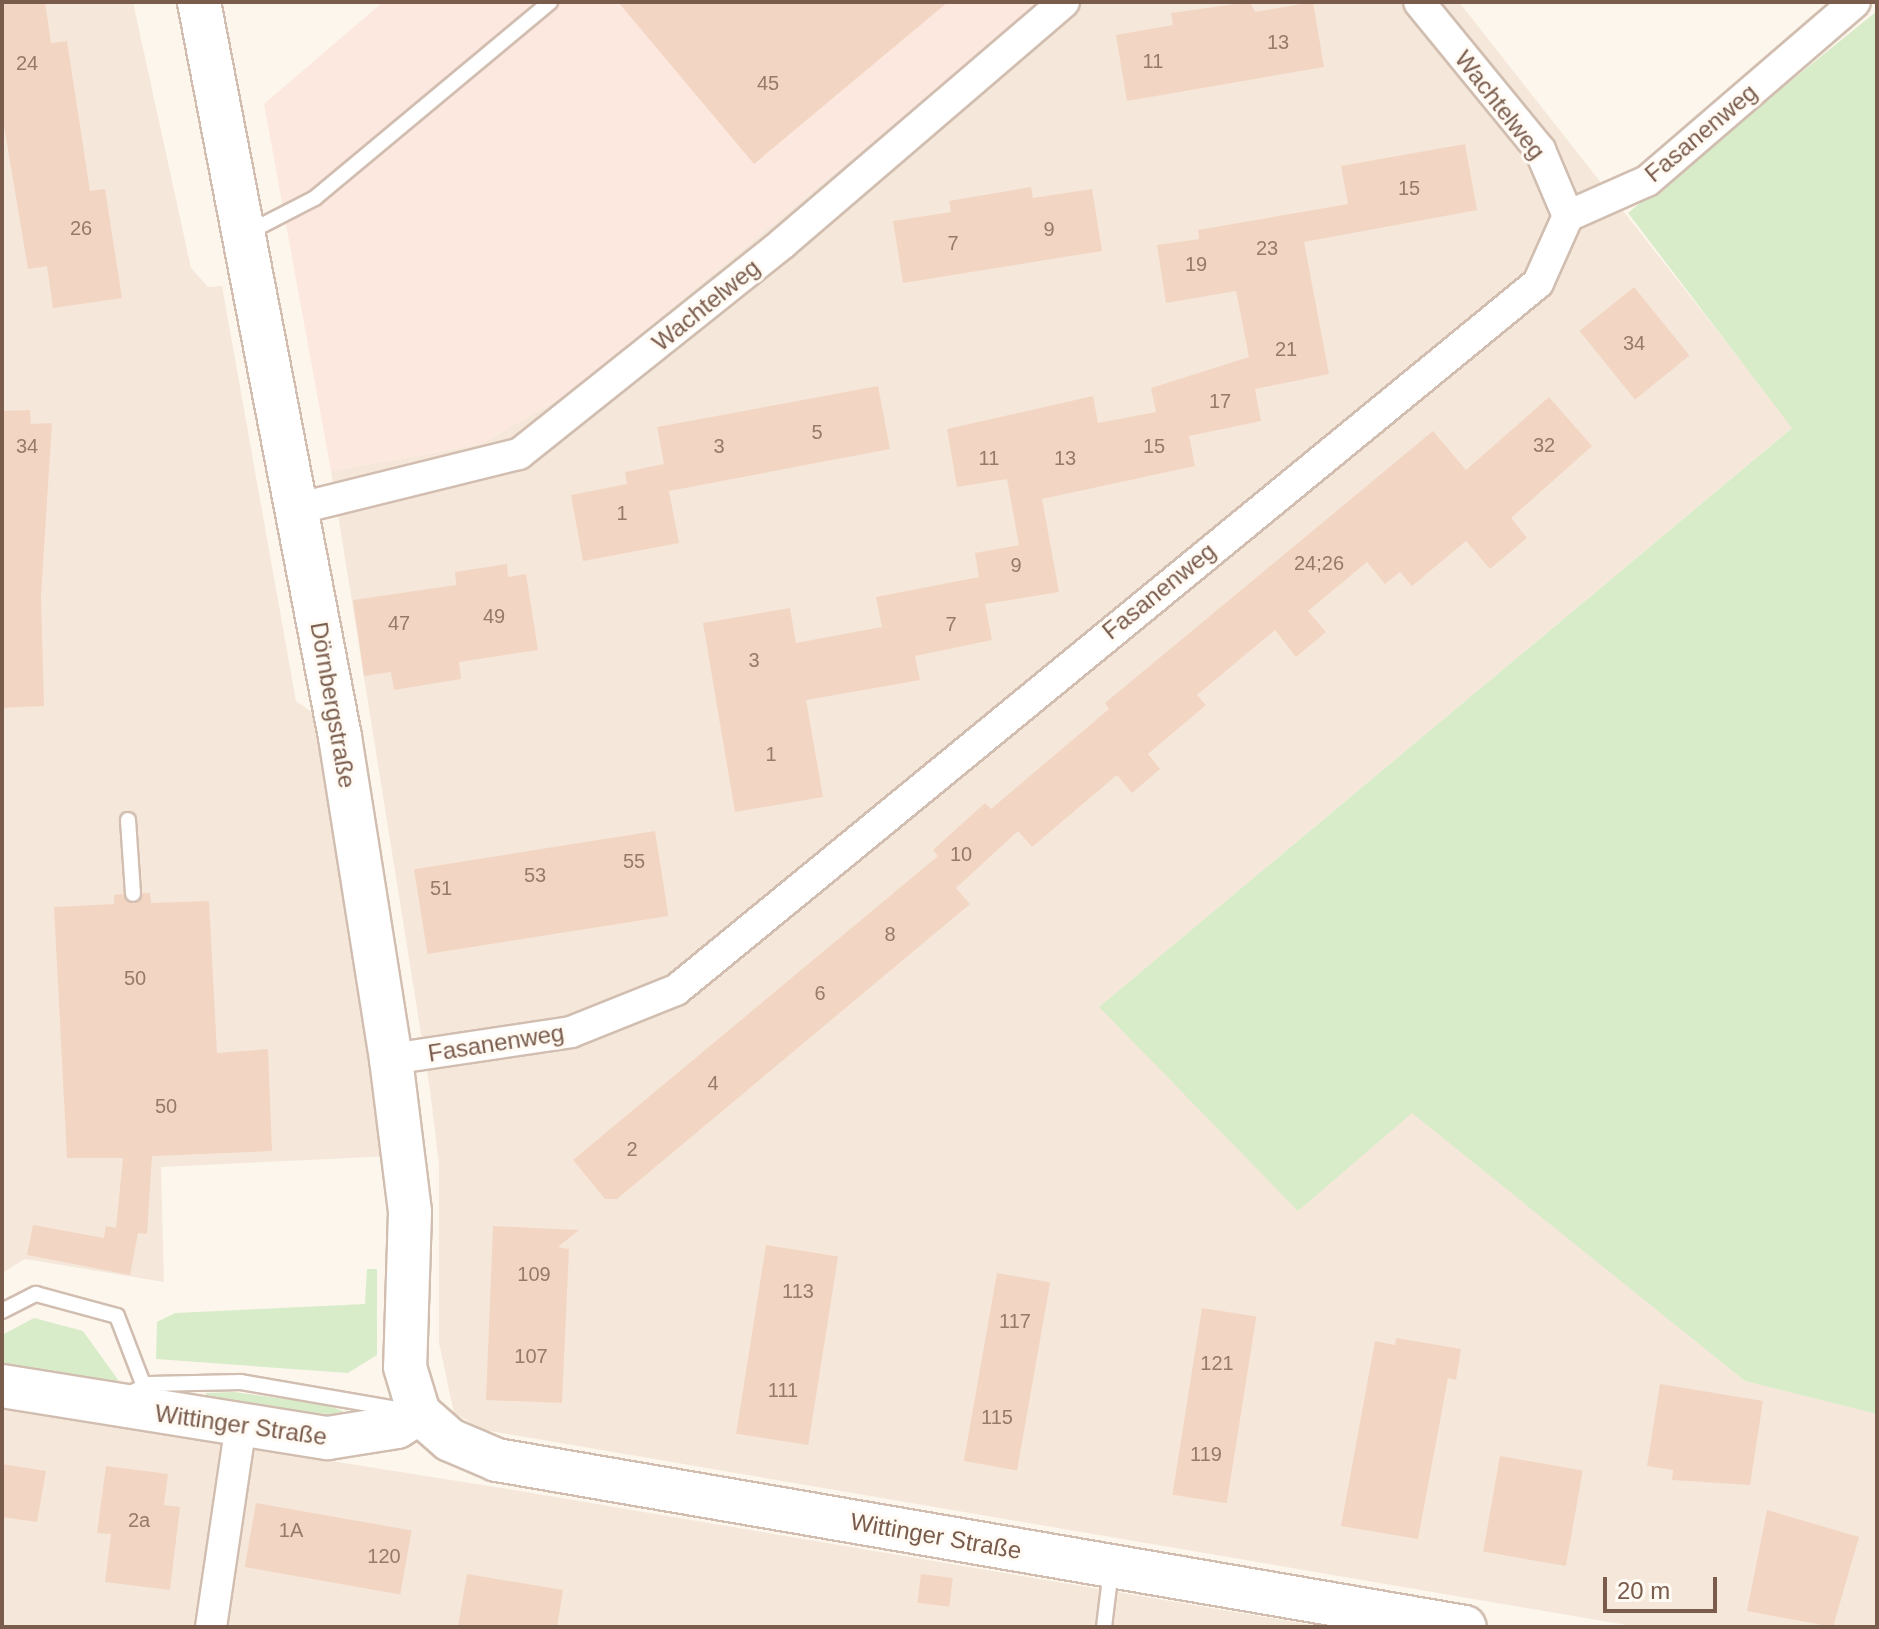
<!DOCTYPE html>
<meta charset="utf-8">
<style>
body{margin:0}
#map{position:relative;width:1879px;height:1629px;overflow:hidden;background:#fdf6ec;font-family:Arial,sans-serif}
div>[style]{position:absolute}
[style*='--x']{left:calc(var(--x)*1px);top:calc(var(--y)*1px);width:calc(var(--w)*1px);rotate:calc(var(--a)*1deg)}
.residential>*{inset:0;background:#f5e8da}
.commercial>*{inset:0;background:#fde8e0}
.green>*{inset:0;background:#d8ecc9}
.building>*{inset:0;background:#f3d5c3;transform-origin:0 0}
.roads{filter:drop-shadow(2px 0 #d1beb0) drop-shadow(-2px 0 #d1beb0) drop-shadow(0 2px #d1beb0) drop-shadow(0 -2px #d1beb0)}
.lane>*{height:14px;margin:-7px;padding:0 7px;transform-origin:7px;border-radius:7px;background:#fff}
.street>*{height:30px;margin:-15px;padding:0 15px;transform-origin:15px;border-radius:15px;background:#fff}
.secondary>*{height:42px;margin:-21px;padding:0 21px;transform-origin:21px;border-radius:21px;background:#fff}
span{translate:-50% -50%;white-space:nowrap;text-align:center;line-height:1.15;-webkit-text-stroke:6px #fffaf3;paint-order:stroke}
.number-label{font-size:20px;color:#987a6a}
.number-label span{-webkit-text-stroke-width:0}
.street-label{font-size:24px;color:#7a5c4d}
.frame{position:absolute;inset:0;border:4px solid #7a5c4d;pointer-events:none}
.scale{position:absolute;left:1603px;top:1577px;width:114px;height:36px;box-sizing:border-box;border:4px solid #7a5c4d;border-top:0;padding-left:10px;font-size:24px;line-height:28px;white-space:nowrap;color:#7a5c4d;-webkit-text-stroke:6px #fffaf3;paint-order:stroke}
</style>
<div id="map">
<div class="residential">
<i style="clip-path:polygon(2px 2px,133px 2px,191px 268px,208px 287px,222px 286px,296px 701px,313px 713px,392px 1156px,161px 1167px,164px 1282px,25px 1259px,2px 1273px)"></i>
<i style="clip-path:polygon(1041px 2px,1459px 2px,1793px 427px,1099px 1007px,1412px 1112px,1745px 1381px,1877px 1414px,1877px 1627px,1638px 1627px,484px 1430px,454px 1413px,439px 1343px,439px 1165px,430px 1090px,331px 471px,481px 444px,569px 393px)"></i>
<i style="clip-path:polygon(2px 1409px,508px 1489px,1324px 1627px,2px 1627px)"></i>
</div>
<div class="commercial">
<i style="clip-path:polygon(383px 2px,1041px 2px,569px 393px,481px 444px,331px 471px,264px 104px)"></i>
</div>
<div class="green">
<i style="clip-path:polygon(1877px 11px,1877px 1414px,1745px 1381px,1412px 1113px,1298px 1211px,1099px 1007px,1792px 428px,1628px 213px)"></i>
<i style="clip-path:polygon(367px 1269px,377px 1269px,377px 1355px,348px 1373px,156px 1359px,157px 1322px,175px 1313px,365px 1304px)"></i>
<i style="clip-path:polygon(34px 1318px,83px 1331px,121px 1384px,2px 1366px,2px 1335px)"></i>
<i style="clip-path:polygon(234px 1392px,328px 1405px,356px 1417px,204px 1401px,206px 1393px)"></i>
</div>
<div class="building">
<i style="clip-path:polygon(2px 2px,45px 2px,51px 43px,67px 41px,90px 191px,105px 189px,122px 298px,53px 308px,47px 266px,28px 269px,2px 114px)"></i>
<i style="clip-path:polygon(618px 2px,948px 2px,754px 164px)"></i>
<i style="clip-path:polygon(1250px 2px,1255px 12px,1313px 2px,1324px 67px,1127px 101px,1116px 35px,1173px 25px,1171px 13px)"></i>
<i style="clip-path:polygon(1465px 144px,1477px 210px,1304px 242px,1329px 374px,1255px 389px,1261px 421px,1189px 436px,1195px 466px,1042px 499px,1059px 592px,985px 604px,992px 640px,915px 656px,920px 680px,806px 700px,823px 797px,735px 812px,703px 623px,790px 608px,796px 643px,882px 627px,876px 597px,979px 577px,981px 589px,975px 553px,1019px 545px,1007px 479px,957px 487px,947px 429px,1093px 396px,1098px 423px,1156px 412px,1151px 388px,1249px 357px,1236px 291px,1166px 303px,1157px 245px,1199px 239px,1198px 230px,1348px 204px,1341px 166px)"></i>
<i style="clip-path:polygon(1031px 187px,1033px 198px,1092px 189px,1102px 251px,903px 283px,893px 221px,951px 212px,949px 201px)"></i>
<i style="left:1634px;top:287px;width:88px;height:70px;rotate:51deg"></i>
<i style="clip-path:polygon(878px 386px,890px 449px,669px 491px,666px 476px,679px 543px,583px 561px,571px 495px,627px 484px,625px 472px,664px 464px,657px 427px)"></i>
<i style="clip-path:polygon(1549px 397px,1592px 446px,1511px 518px,1527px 538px,1490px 569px,1466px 541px,1412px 586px,1400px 572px,1385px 584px,1367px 562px,1308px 611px,1326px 632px,1296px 657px,1275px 630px,1197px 695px,1206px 705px,1148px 754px,1160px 769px,1132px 793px,1117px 775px,1032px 847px,1018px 831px,956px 888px,970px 904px,617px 1199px,605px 1199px,573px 1160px,938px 856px,933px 850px,985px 803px,991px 809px,1109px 709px,1105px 703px,1433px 431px,1466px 470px)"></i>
<i style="clip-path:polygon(30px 410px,31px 424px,52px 423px,41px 596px,44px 706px,2px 708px,2px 411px)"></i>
<i style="clip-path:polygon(507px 564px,508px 577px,526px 574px,538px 650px,459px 662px,461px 679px,394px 690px,391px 672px,364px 676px,353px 600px,456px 585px,455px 572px)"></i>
<i style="left:655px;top:831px;width:86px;height:244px;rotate:81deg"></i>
<i style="clip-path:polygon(143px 893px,150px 893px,151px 903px,209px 901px,217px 1053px,268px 1049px,272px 1151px,152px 1156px,147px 1234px,138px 1233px,130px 1275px,27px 1255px,33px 1225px,104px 1238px,106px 1226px,116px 1228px,123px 1158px,67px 1158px,54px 907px,114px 904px,114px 895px,123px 894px,134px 904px)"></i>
<i style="clip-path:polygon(493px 1226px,579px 1230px,558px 1247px,569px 1249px,562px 1403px,486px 1400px)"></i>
<i style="left:766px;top:1245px;width:73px;height:191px;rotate:9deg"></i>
<i style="left:997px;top:1273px;width:54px;height:191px;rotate:10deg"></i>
<i style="left:1202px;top:1308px;width:55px;height:189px;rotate:9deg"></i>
<i style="clip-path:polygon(1396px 1338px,1461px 1349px,1456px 1380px,1448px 1378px,1418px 1539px,1341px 1526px,1375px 1341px,1395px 1345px)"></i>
<i style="clip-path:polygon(1660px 1384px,1763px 1401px,1750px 1485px,1672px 1480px,1673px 1470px,1647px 1466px)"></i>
<i style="left:1500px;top:1456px;width:84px;height:97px;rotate:10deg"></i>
<i style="clip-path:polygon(2px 1464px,46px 1471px,37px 1522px,2px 1517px)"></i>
<i style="clip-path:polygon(106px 1466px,168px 1474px,164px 1505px,180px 1507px,170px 1590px,105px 1582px,111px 1534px,97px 1533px)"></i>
<i style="left:256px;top:1503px;width:158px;height:65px;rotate:10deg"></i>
<i style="clip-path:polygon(1767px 1510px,1859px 1537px,1833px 1627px,1747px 1611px)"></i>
<i style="clip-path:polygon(467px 1574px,563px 1590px,557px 1627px,458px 1627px)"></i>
<i style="left:921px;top:1574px;width:32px;height:29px;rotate:7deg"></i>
</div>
<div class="roads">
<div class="lane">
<i style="--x:249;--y:232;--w:74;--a:-27.3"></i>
<i style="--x:315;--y:198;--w:306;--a:-39.8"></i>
<i style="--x:128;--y:820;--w:74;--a:86.1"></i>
<i style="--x:2;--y:1311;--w:38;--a:-27"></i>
<i style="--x:36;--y:1294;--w:84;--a:15.2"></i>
<i style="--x:117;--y:1316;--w:84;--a:69"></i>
<i style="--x:128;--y:1394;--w:23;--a:-25"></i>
<i style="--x:149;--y:1384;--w:92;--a:-1.2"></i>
<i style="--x:241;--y:1382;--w:164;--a:9.8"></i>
<i style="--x:1104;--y:1627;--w:57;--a:-83"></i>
</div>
<div class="street">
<i style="--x:1419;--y:2;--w:191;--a:50.7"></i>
<i style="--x:1540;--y:150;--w:72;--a:67"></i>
<i style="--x:296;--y:509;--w:230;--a:-13.9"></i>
<i style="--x:519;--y:454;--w:338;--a:-38.6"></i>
<i style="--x:783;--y:243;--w:370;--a:-40.6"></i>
<i style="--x:391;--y:1059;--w:182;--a:-8.5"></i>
<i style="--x:571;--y:1032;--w:113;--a:-21.8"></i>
<i style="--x:676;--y:990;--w:1115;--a:-39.36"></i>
<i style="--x:1538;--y:283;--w:73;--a:-65.9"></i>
<i style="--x:1568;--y:216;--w:86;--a:-23.9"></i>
<i style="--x:1647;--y:181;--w:274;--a:-40.7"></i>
<i style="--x:211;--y:1627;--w:204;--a:-81.6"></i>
</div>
<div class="secondary">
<i style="--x:199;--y:2;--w:748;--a:79.14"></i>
<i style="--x:340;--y:737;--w:326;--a:81"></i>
<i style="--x:391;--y:1059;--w:154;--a:82.9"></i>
<i style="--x:410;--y:1212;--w:155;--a:91.8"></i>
<i style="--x:405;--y:1367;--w:48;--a:73.1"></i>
<i style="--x:2;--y:1386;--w:330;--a:9.1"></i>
<i style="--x:328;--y:1438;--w:70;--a:-9.1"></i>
<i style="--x:397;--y:1427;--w:26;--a:-32"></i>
<i style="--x:419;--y:1413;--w:41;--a:41.1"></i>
<i style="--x:450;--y:1440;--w:51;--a:23.1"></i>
<i style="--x:497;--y:1460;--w:982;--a:9.79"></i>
</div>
</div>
<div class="number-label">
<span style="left:1278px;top:42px">13</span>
<span style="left:1153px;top:61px">11</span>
<span style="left:27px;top:63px">24</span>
<span style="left:768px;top:83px">45</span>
<span style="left:1409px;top:188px">15</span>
<span style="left:81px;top:228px">26</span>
<span style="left:1049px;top:229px">9</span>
<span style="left:953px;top:243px">7</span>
<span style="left:1267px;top:248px">23</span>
<span style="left:1196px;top:264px">19</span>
<span style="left:1634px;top:343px">34</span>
<span style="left:1286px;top:349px">21</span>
<span style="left:1220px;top:401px">17</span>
<span style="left:817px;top:432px">5</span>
<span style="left:1544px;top:445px">32</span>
<span style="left:27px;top:446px">34</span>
<span style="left:719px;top:446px">3</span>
<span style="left:1154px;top:446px">15</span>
<span style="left:989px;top:458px">11</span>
<span style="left:1065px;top:458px">13</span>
<span style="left:622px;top:513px">1</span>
<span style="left:1319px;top:563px">24;26</span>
<span style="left:1016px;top:565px">9</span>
<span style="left:494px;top:616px">49</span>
<span style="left:399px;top:623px">47</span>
<span style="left:951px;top:624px">7</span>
<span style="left:754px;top:660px">3</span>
<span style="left:771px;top:754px">1</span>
<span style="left:961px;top:854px">10</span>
<span style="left:634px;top:861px">55</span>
<span style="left:535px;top:875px">53</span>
<span style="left:441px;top:888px">51</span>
<span style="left:890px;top:934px">8</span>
<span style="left:135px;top:978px">50</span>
<span style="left:820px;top:993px">6</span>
<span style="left:713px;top:1083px">4</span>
<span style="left:166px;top:1106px">50</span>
<span style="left:632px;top:1149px">2</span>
<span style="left:534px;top:1274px">109</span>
<span style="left:798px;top:1291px">113</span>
<span style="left:1015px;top:1321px">117</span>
<span style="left:531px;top:1356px">107</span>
<span style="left:1217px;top:1363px">121</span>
<span style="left:783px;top:1390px">111</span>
<span style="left:997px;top:1417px">115</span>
<span style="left:1206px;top:1454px">119</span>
<span style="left:139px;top:1520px">2a</span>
<span style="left:291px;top:1530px">1A</span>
<span style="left:384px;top:1556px">120</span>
</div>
<div class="street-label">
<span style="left:1500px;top:105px;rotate:52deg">Wachtelweg</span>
<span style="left:1701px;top:133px;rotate:-40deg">Fasanenweg</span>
<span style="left:706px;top:305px;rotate:-39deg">Wachtelweg</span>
<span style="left:1159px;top:591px;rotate:-39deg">Fasanenweg</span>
<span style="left:333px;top:705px;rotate:80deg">Dörnbergstraße</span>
<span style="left:496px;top:1043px;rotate:-9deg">Fasanenweg</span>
<span style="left:241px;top:1425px;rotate:8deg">Wittinger Straße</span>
<span style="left:936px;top:1536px;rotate:10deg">Wittinger Straße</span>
</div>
<div class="frame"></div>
<div class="scale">20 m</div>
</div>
